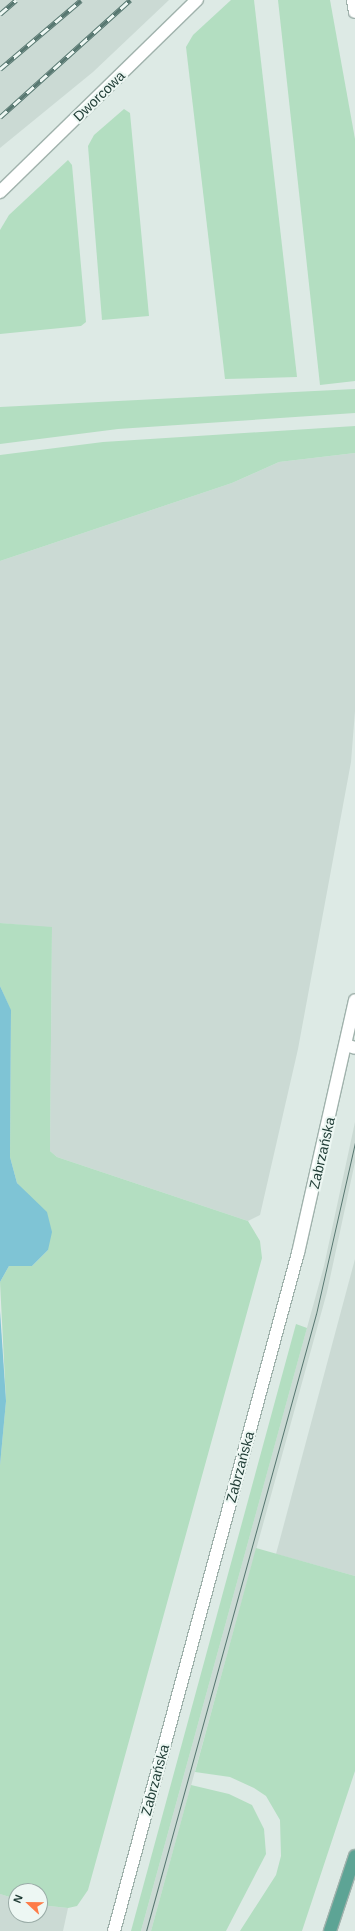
<!DOCTYPE html>
<meta charset="utf-8">
<style>
body{margin:0}
#map{position:relative;width:355px;height:1931px;overflow:hidden;background:#ddeae5;font-family:Arial,sans-serif}
div>[style]{position:absolute}
[style*='--x']{left:calc(var(--x)*1px);top:calc(var(--y)*1px);width:calc(var(--w)*1px);rotate:calc(var(--a)*1deg)}
.built>*{inset:0;background:#cbdad4}
.green>*{inset:0;background:#b3dec1}
.water>*{inset:0;background:#7fc4d5}
.roads{filter:drop-shadow(1px 0 #a0b2ac) drop-shadow(-1px 0 #a0b2ac) drop-shadow(0 1px #a0b2ac) drop-shadow(0 -1px #a0b2ac)}
.minor>*{height:12px;margin:-6px;padding:0 6px;transform-origin:6px;border-radius:6px;background:#fff}
.secondary>*{height:12px;margin:-6px;padding:0 6px;transform-origin:6px;border-radius:6px;background:#fff}
.primary>*{height:12px;margin:-6px;padding:0 6px;transform-origin:6px;border-radius:6px;background:#5da495}
.tram>*{height:1px;margin:-0.5px;padding:0 0.5px;transform-origin:0.5px;border-radius:0.5px;background:#577770}
.rail>*{height:4.5px;margin-top:-2.25px;transform-origin:0;background:repeating-linear-gradient(90deg,#edf7f3 0 9px,#577770 0 18px);box-sizing:border-box;border-block:1px solid #577770}
span{translate:-50% -50%;white-space:nowrap;text-align:center;line-height:1.15;-webkit-text-stroke:4px #edf7f3;paint-order:stroke}
.street-label{font-size:14px;color:#1e3b34}
.north{position:absolute;left:8px;top:1883px;width:40px;height:40px;box-sizing:border-box;background:#edf7f3;border:1px solid #9aaca7;border-radius:50%;rotate:292deg;font-size:11px;font-weight:700;line-height:16px;text-align:center;color:#1e3b34}
.north::after{content:'';display:block;margin:auto;width:14px;height:18px;background:#fd7c48;clip-path:polygon(50% 0,100% 100%,50% 72%,0 100%)}
</style>
<div id="map">
<div class="built">
<i style="clip-path:polygon(0 0,169px 0,93px 72px,0 148px)"></i>
<i style="clip-path:polygon(355px 453px,355px 711px,351px 762px,298px 1049px,260px 1215px,248px 1221px,57px 1157px,50px 1151px,52px 928px,0 923px,0 561px,232px 483px,279px 462px)"></i>
<i style="clip-path:polygon(355px 1122px,355px 1162px,327px 1292px,151px 1931px,141px 1931px,324px 1266px)"></i>
<i style="clip-path:polygon(355px 1259px,355px 1576px,276px 1554px)"></i>
<i style="clip-path:polygon(0 1894px,16px 1899px,16px 1915px,40px 1915px,40px 1905px,68px 1908px,63px 1931px,0 1931px)"></i>
</div>
<div class="green">
<i style="clip-path:polygon(231px 0,254px 0,297px 377px,225px 379px,186px 47px,193px 35px)"></i>
<i style="clip-path:polygon(278px 0,330px 0,355px 139px,355px 381px,320px 385px)"></i>
<i style="clip-path:polygon(124px 109px,130px 113px,149px 316px,102px 320px,88px 146px,94px 135px)"></i>
<i style="clip-path:polygon(68px 160px,72px 165px,86px 322px,81px 326px,0 334px,0 230px,9px 215px)"></i>
<i style="clip-path:polygon(355px 389px,355px 413px,118px 429px,0 444px,0 407px)"></i>
<i style="clip-path:polygon(355px 426px,355px 453px,279px 462px,232px 483px,0 561px,0 455px,103px 442px)"></i>
<i style="clip-path:polygon(0 923px,52px 927px,50px 1151px,57px 1157px,248px 1221px,260px 1241px,262px 1258px,88px 1890px,77px 1906px,68px 1908px,40px 1905px,40px 1891px,16px 1891px,16px 1899px,0 1894px,0 1465px,6px 1401px,0 1282px,9px 1266px,32px 1266px,48px 1250px,31px 1198px,17px 1183px,10px 1157px,11px 1011px,0 986px)"></i>
<i style="clip-path:polygon(296px 1324px,307px 1328px,141px 1931px,131px 1931px)"></i>
<i style="clip-path:polygon(256px 1548px,355px 1576px,355px 1771px,302px 1931px,240px 1931px,276px 1875px,281px 1856px,280px 1820px,266px 1796px,254px 1788px,230px 1777px,195px 1772px)"></i>
<i style="clip-path:polygon(191px 1785px,229px 1794px,252px 1805px,264px 1829px,266px 1854px,226px 1931px,151px 1931px)"></i>
</div>
<div class="water">
<i style="clip-path:polygon(0 986px,11px 1010px,10px 1157px,17px 1183px,47px 1212px,52px 1232px,48px 1250px,32px 1266px,9px 1266px,0 1282px)"></i>
<i style="clip-path:polygon(0 1311px,6px 1401px,0 1465px)"></i>
</div>
<div class="roads">
<div class="minor">
<i style="--x:0;--y:192;--w:275;--a:-44.3"></i>
<i style="--x:346;--y:1045;--w:9;--a:18"></i>
</div>
<div class="secondary">
<i style="--x:353;--y:0;--w:12;--a:81"></i>
<i style="--x:114;--y:1931;--w:703;--a:-74.82"></i>
<i style="--x:298;--y:1253;--w:259;--a:-77.3"></i>
</div>
<div class="primary">
<i style="--x:330;--y:1931;--w:79;--a:-71.6"></i>
</div>
</div>
<div class="tram">
<i style="--x:146;--y:1931;--w:640;--a:-74.6"></i>
<i style="--x:316;--y:1314;--w:176;--a:-77.2"></i>
</div>
<div class="rail">
<i style="--x:0;--y:14;--w:21;--a:-41"></i>
<i style="--x:0;--y:69;--w:106;--a:-40.4"></i>
<i style="--x:0;--y:117;--w:175;--a:-42"></i>
</div>
<div class="street-label">
<span style="left:99px;top:96px;rotate:-44deg">Dworcowa</span>
<span style="left:322px;top:1153px;rotate:-77deg">Zabrzańska</span>
<span style="left:240px;top:1467px;rotate:-75deg">Zabrzańska</span>
<span style="left:155px;top:1780px;rotate:-75deg">Zabrzańska</span>
</div>
<div class="north">N</div>
</div>
